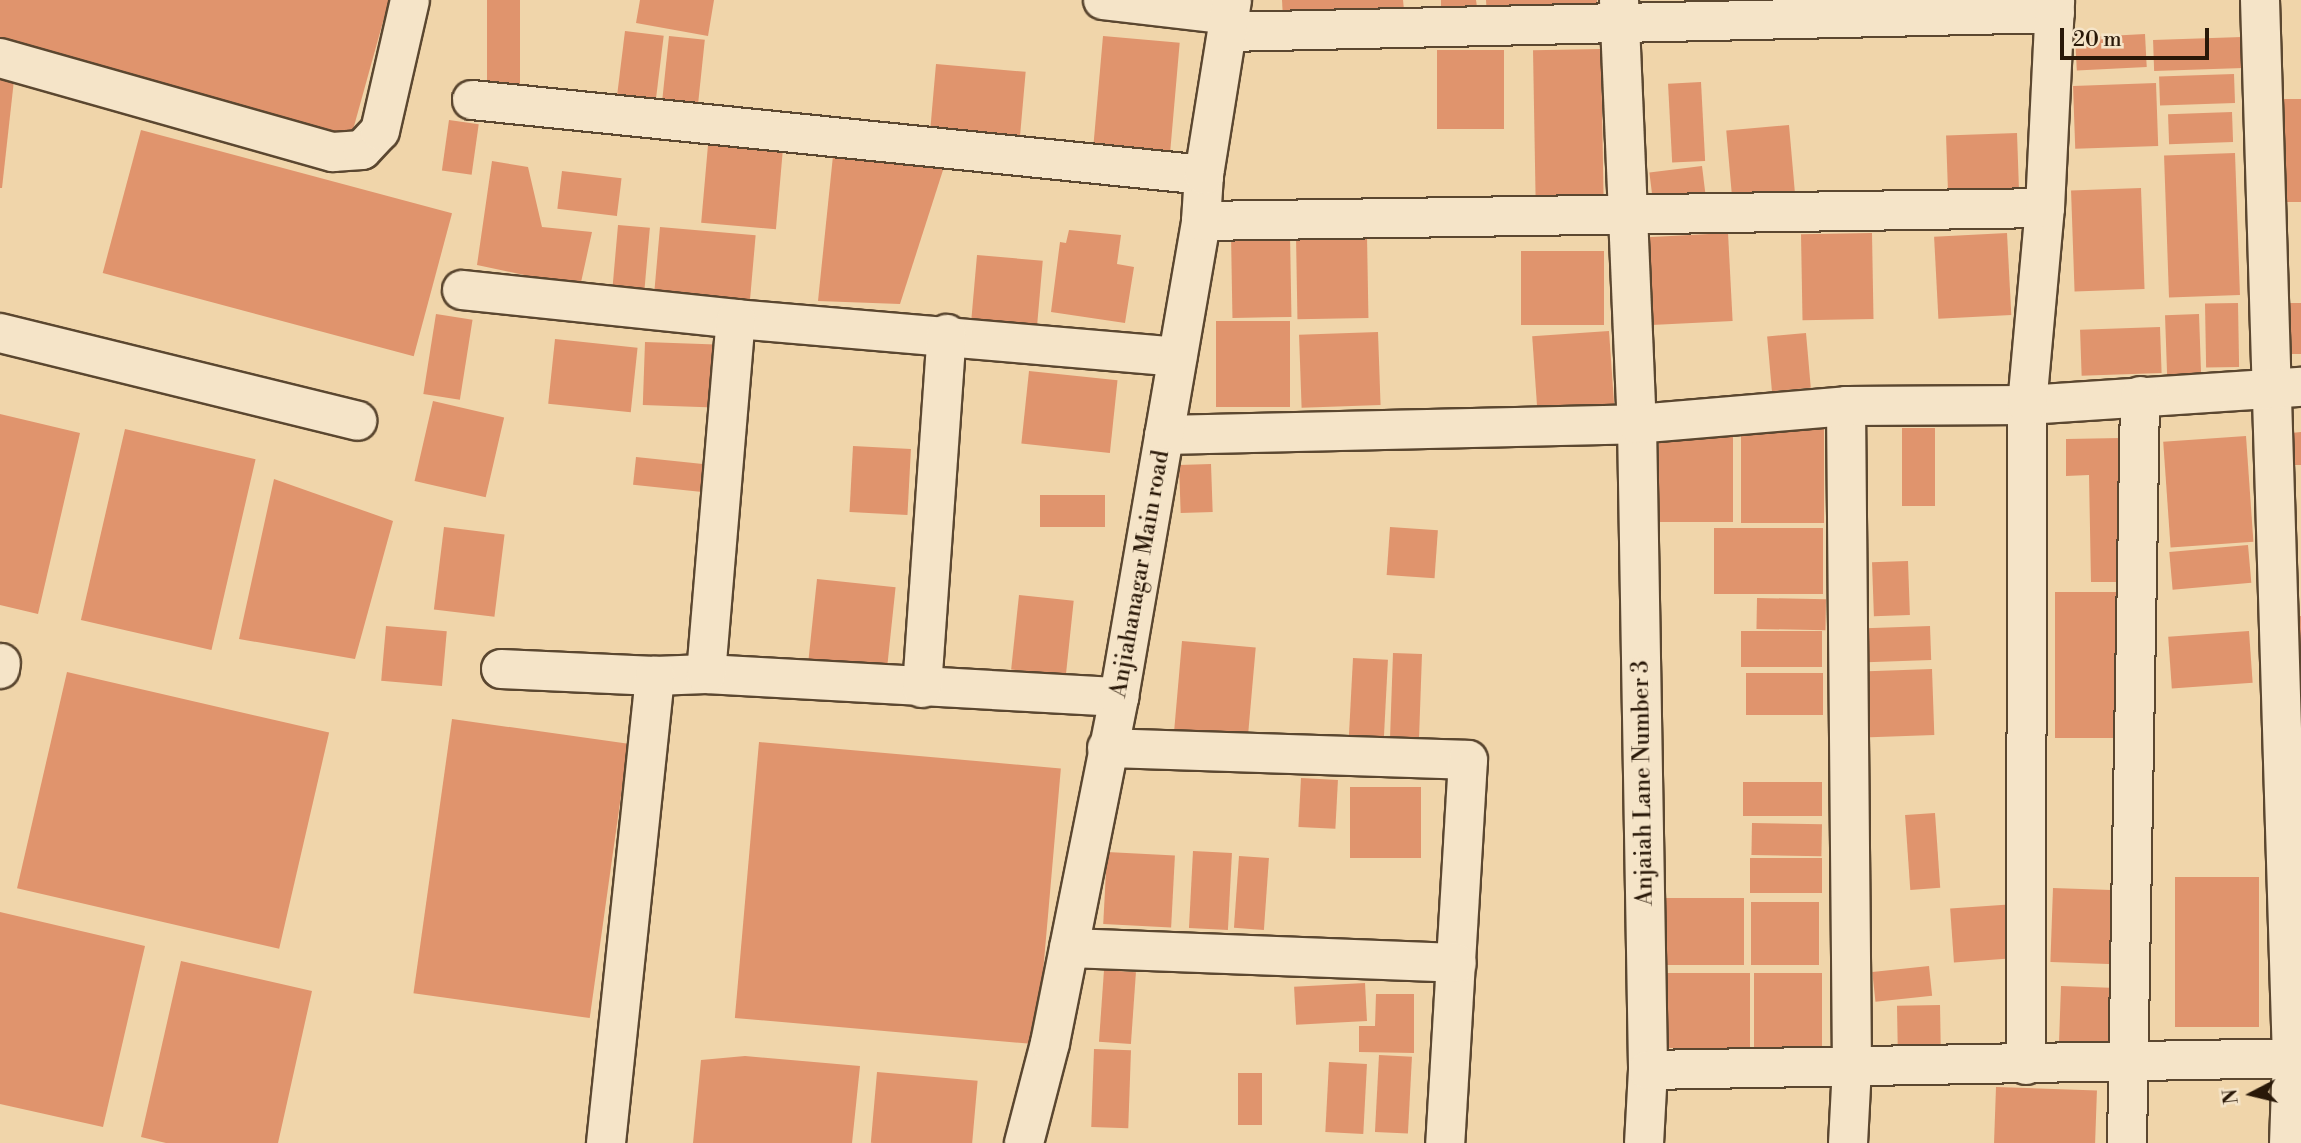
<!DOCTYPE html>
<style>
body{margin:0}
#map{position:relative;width:2301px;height:1143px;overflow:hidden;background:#f0d5aa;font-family:"Libre Bodoni",serif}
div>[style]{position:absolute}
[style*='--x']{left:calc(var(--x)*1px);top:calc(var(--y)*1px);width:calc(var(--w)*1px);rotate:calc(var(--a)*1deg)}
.building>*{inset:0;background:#e0946d;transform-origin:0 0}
.roads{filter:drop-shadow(2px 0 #5b4730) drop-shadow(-2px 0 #5b4730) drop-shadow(0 2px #5b4730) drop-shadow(0 -2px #5b4730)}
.minor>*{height:38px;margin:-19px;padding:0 19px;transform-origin:19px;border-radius:19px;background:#f5e4c8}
span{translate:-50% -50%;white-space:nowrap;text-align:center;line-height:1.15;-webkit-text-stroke:7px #f5e4c8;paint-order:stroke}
.street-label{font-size:23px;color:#291808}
.north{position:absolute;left:2217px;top:1059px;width:70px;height:70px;-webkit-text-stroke:5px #f5e4c8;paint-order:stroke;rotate:263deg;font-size:19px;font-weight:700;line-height:28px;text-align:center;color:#291808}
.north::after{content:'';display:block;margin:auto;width:24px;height:32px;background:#291808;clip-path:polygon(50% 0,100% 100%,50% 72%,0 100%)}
.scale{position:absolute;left:2060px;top:28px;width:149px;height:32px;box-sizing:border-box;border:4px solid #291808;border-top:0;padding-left:9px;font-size:21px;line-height:24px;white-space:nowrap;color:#291808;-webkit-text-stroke:5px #f5e4c8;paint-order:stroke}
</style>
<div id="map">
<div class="building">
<i style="clip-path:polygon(0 0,389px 0,351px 137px,0 41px)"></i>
<i style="left:487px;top:0;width:33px;height:88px"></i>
<i style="clip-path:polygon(640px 0,714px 0,708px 36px,636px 23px)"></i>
<i style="clip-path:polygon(1282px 0,1403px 0,1404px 10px,1283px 18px)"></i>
<i style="clip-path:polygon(1441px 0,1476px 0,1477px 7px,1441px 8px)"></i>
<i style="clip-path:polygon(1486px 0,1597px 0,1597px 15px,1487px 18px)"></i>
<i style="left:625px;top:31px;width:39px;height:65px;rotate:7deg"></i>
<i style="left:2145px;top:34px;width:33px;height:70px;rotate:87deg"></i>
<i style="left:669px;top:36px;width:36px;height:69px;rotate:6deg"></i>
<i style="left:1103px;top:36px;width:77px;height:111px;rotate:5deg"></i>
<i style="left:2242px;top:37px;width:31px;height:89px;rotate:88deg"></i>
<i style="left:1601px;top:49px;width:153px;height:68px;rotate:89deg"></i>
<i style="left:1437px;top:50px;width:67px;height:79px"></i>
<i style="left:936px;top:64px;width:90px;height:65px;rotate:5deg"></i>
<i style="clip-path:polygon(0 68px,15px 71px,2px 188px,0 188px)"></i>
<i style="left:2234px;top:74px;width:29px;height:75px;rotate:88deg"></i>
<i style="left:1701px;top:82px;width:79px;height:33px;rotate:87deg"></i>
<i style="left:2156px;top:83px;width:63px;height:83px;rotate:88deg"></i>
<i style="left:2301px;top:99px;width:103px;height:22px;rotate:90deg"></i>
<i style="left:2232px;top:112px;width:30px;height:64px;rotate:88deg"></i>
<i style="left:449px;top:120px;width:30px;height:51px;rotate:8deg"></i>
<i style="left:1789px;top:125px;width:74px;height:63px;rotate:85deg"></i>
<i style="left:141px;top:130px;width:322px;height:148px;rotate:15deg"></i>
<i style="left:2017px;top:133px;width:70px;height:71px;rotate:88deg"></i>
<i style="left:708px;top:145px;width:75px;height:78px;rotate:5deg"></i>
<i style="clip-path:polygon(834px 146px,944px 167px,900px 304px,818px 301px)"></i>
<i style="left:2235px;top:153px;width:142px;height:71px;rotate:88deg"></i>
<i style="clip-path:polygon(492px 161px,528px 167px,542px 227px,592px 232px,580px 287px,477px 265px)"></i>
<i style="left:1702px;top:166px;width:31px;height:53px;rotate:83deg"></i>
<i style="left:562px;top:171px;width:60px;height:38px;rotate:7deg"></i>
<i style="left:2141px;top:188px;width:101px;height:70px;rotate:88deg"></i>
<i style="left:618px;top:225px;width:32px;height:72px;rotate:5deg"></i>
<i style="left:660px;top:227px;width:96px;height:75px;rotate:5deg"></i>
<i style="clip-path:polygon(1069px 230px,1121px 235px,1117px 264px,1134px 267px,1125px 323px,1051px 312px,1060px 242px,1066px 243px)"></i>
<i style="left:1728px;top:233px;width:88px;height:81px;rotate:87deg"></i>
<i style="left:1872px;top:233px;width:86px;height:71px;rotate:89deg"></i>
<i style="left:2007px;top:233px;width:82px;height:73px;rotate:87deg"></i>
<i style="left:1290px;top:234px;width:83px;height:59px;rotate:89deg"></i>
<i style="left:1367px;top:235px;width:83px;height:71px;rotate:89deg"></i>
<i style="left:1521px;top:251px;width:83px;height:74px"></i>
<i style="left:977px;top:255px;width:66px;height:71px;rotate:5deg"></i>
<i style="left:2238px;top:303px;width:64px;height:33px;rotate:89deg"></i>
<i style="left:2275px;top:303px;width:26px;height:51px"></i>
<i style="left:436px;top:314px;width:37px;height:81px;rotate:9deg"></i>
<i style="left:2199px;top:314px;width:60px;height:34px;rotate:88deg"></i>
<i style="left:1290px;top:321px;width:86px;height:74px;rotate:90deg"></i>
<i style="left:2160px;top:327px;width:46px;height:80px;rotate:88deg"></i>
<i style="left:1609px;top:331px;width:75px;height:77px;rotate:86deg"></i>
<i style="left:1378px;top:332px;width:73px;height:79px;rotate:88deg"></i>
<i style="left:1806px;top:333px;width:55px;height:39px;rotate:85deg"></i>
<i style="left:555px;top:339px;width:83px;height:65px;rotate:6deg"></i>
<i style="left:645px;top:342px;width:78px;height:63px;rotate:2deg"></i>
<i style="left:1029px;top:371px;width:89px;height:73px;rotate:6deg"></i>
<i style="left:433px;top:401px;width:73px;height:82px;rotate:13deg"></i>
<i style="clip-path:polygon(0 414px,80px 433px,38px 614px,0 605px)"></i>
<i style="left:1741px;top:428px;width:83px;height:95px"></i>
<i style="left:1902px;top:428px;width:33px;height:78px"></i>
<i style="left:125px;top:429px;width:134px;height:196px;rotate:13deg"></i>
<i style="clip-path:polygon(2301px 432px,2301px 465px,2293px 465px,2291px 433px)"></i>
<i style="left:1659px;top:436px;width:74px;height:86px"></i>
<i style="left:2246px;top:436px;width:106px;height:83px;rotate:86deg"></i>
<i style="clip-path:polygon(2121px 438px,2122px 582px,2091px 582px,2089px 475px,2066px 476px,2066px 439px)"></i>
<i style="left:853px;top:446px;width:58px;height:66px;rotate:3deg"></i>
<i style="left:636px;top:457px;width:72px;height:28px;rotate:6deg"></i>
<i style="left:1211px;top:464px;width:48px;height:32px;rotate:88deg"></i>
<i style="clip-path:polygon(274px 479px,393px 521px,355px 659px,239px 639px)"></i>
<i style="left:1040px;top:495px;width:65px;height:32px"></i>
<i style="left:444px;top:527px;width:61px;height:83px;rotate:7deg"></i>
<i style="left:1390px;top:527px;width:48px;height:48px;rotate:4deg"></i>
<i style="left:1823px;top:528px;width:66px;height:109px;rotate:90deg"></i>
<i style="left:2248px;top:545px;width:38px;height:79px;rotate:85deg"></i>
<i style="left:1908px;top:561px;width:54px;height:36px;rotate:88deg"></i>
<i style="left:817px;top:579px;width:79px;height:86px;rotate:6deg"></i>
<i style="left:2055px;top:592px;width:65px;height:146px"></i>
<i style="left:1019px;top:595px;width:55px;height:75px;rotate:6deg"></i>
<i style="left:1757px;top:598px;width:69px;height:31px;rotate:1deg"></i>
<i style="clip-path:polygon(2301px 616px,2301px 656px,2288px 657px,2286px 617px)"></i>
<i style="left:386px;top:626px;width:61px;height:55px;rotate:5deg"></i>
<i style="left:1930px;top:626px;width:34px;height:79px;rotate:88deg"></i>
<i style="left:1741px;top:631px;width:81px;height:36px"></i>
<i style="left:2249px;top:631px;width:52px;height:81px;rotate:86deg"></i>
<i style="left:1182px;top:641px;width:74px;height:92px;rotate:5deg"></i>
<i style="left:1393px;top:653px;width:29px;height:93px;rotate:2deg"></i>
<i style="left:1353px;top:658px;width:35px;height:87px;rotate:3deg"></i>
<i style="left:1932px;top:669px;width:66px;height:71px;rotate:88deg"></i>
<i style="left:67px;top:672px;width:269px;height:222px;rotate:13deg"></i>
<i style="left:1746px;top:673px;width:77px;height:42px"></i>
<i style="left:452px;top:719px;width:178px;height:277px;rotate:8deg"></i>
<i style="left:759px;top:742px;width:303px;height:277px;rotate:5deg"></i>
<i style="left:1301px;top:778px;width:37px;height:49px;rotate:3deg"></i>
<i style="left:1743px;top:782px;width:79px;height:34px"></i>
<i style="left:1350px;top:787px;width:71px;height:71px"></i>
<i style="left:1935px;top:813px;width:75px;height:30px;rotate:86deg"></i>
<i style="left:1752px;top:823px;width:70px;height:32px;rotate:1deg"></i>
<i style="left:1193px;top:851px;width:39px;height:77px;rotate:3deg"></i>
<i style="left:1107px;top:852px;width:68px;height:72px;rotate:3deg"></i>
<i style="left:1239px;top:856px;width:30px;height:72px;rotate:4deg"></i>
<i style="left:1750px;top:858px;width:72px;height:35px"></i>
<i style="left:2259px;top:877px;width:150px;height:84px;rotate:90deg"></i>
<i style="left:2053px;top:888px;width:65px;height:74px;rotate:2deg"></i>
<i style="left:1662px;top:898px;width:82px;height:67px"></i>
<i style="left:1819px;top:902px;width:63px;height:68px;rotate:90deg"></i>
<i style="left:2016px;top:904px;width:54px;height:66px;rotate:86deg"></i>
<i style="clip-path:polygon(0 912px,145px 946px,103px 1127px,0 1104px)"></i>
<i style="clip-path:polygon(181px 961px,312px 991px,278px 1143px,166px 1143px,141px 1137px)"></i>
<i style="left:1929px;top:966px;width:30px;height:57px;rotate:84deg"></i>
<i style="left:1104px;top:970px;width:32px;height:72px;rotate:4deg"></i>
<i style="left:1659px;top:973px;width:91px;height:75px"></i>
<i style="left:1754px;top:973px;width:68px;height:77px"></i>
<i style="left:1365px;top:983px;width:38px;height:71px;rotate:87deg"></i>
<i style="left:2061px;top:986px;width:56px;height:56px;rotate:2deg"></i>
<i style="clip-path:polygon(1376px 994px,1414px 994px,1414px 1053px,1359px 1052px,1359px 1026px,1375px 1026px)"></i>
<i style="left:1940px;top:1005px;width:49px;height:43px;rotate:89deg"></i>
<i style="left:1094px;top:1049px;width:37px;height:78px;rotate:2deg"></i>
<i style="left:1379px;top:1055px;width:33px;height:77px;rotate:3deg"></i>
<i style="clip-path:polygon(745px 1056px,860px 1066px,852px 1143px,693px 1143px,701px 1060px)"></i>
<i style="left:1329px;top:1062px;width:38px;height:70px;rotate:3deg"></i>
<i style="left:877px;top:1072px;width:101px;height:71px;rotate:5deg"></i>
<i style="left:1262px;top:1073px;width:52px;height:24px;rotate:90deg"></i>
<i style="left:1996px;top:1087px;width:101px;height:56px;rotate:2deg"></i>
</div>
<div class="roads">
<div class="minor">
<i style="--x:1103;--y:0;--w:128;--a:6.7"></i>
<i style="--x:1619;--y:0;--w:424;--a:87.6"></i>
<i style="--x:1637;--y:424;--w:646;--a:89.02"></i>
<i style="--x:1648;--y:1070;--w:73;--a:93.1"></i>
<i style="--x:2260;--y:0;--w:1058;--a:88.27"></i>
<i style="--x:2292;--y:1058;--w:85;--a:92"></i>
<i style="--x:1227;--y:32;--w:828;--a:-1.31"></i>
<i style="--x:0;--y:58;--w:346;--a:15.8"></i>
<i style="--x:333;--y:152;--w:29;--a:-4"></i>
<i style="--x:362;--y:150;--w:26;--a:-47"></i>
<i style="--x:380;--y:131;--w:134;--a:-77.1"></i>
<i style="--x:472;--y:100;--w:736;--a:5.85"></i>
<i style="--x:1201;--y:221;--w:844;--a:-0.88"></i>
<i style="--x:462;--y:290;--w:276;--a:6"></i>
<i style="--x:736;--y:319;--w:443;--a:4.9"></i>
<i style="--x:0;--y:333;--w:368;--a:13.8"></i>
<i style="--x:1846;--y:406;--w:661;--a:89.48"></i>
<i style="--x:1852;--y:1067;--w:76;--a:93"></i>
<i style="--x:1164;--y:435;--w:473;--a:-1.3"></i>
<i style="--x:1637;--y:424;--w:210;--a:-4.9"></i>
<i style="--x:1846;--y:406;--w:181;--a:-0.3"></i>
<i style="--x:2027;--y:405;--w:275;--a:-3.8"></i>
<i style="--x:0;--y:669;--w:6;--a:-81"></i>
<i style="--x:501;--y:669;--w:154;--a:2.6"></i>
<i style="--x:655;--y:676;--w:51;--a:-2.2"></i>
<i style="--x:706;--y:674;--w:414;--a:3.2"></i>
<i style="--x:706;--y:674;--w:356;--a:-85.2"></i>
<i style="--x:922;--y:688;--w:355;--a:-86"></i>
<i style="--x:1107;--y:748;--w:361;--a:1.9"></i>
<i style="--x:1468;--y:760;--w:384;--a:93.4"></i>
<i style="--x:1069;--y:948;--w:388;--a:2.2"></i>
<i style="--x:2026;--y:1065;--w:660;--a:-89.91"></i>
<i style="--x:2027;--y:405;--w:198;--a:-84.8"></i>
<i style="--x:2045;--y:208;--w:208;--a:-87.2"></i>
<i style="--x:1648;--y:1070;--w:653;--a:-1.05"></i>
<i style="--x:606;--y:1143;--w:470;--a:-84"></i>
<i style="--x:1024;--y:1143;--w:103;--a:-75.4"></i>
<i style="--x:1050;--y:1043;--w:353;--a:-78.7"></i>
<i style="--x:1119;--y:697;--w:483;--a:-80.2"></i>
<i style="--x:1201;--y:221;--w:46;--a:-86.3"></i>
<i style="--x:1204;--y:175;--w:177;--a:-80.9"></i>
<i style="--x:2127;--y:1143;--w:747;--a:-89"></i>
</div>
</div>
<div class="street-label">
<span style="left:1140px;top:574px;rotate:-80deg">Anjiahanagar Main road</span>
<span style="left:1643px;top:783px;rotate:-91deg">Anjaiah Lane Number 3</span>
</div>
<div class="north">N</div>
<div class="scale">20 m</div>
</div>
